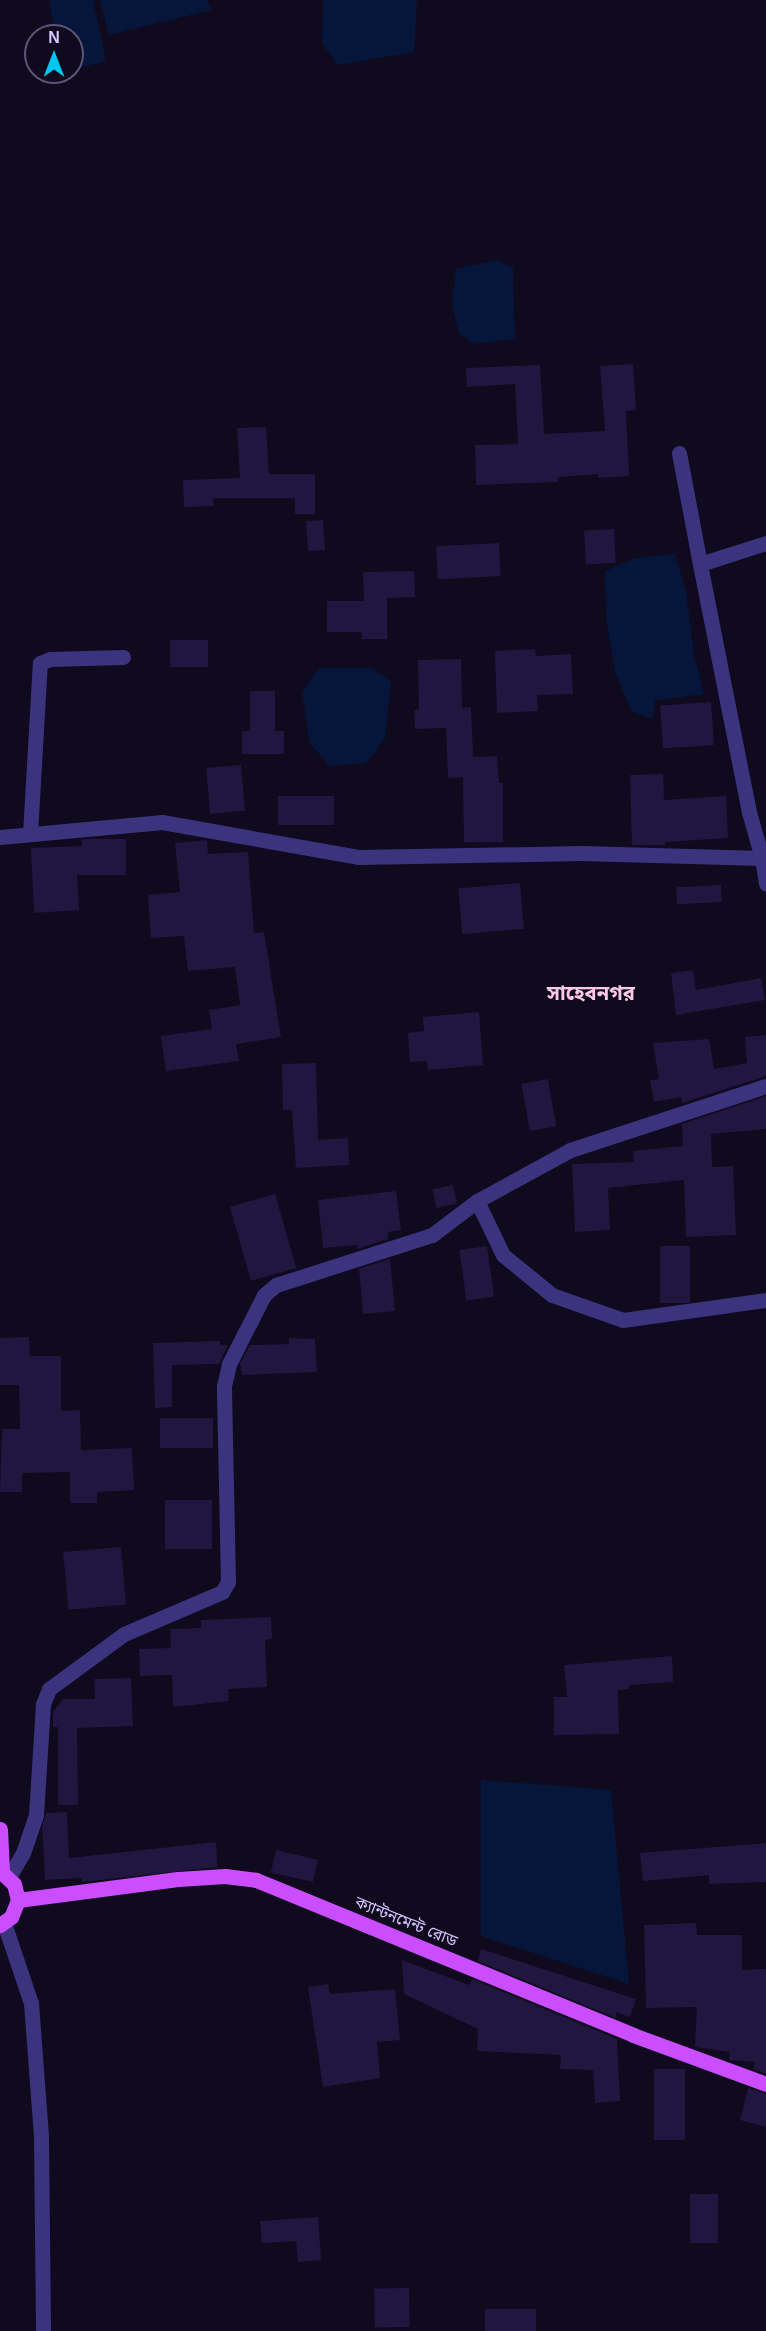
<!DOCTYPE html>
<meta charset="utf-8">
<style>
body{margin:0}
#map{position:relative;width:766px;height:2331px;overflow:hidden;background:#0f0a1d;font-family:Helvetica,"Noto Sans Bengali",sans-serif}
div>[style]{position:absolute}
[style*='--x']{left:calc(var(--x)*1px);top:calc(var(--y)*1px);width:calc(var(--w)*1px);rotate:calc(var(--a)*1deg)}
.water>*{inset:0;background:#06153a}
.building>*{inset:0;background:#21163f;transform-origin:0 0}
.minor>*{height:15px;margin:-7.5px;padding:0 7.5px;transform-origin:7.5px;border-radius:7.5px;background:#3c337e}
.major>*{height:15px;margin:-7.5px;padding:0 7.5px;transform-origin:7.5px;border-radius:7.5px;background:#ca4dff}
span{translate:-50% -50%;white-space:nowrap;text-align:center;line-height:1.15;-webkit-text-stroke:4.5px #0f0a1d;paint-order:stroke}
.street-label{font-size:16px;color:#d1c6ff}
.quarter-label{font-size:20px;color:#ffc8e7;font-weight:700}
.north{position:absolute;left:24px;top:24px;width:60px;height:60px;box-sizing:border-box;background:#0f0a1d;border:2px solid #5d5577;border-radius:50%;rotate:0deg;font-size:16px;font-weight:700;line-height:24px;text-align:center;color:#d1c6ff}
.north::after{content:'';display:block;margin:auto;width:21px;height:27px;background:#00c7f1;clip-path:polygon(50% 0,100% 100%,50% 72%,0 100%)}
</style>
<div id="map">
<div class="water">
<i style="clip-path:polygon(49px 0,93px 0,106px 61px,72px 70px,72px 36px,56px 36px)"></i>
<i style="clip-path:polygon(100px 0,208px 0,211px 10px,109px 35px)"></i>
<i style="clip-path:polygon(323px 0,417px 0,414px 52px,338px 65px,322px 44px)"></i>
<i style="clip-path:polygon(498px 260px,513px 268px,515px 339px,473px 344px,459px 333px,452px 304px,456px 269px)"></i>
<i style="clip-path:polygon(675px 554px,686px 591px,694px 654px,704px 694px,655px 701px,653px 719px,632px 712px,615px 673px,606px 616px,605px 571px,635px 558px)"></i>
<i style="clip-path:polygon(319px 668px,372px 668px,391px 681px,385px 739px,366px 763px,330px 766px,310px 744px,302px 692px)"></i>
<i style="clip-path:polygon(481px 1780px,611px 1790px,629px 1984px,481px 1936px)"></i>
</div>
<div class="building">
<i style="clip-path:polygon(633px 364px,636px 410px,626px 411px,629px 476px,598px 478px,598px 474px,558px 477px,558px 482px,476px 485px,475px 445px,518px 444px,515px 384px,467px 387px,466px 368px,540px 365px,544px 434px,605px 431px,600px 366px)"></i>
<i style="clip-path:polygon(266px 427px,269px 474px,315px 474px,315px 514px,295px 514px,295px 498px,213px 498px,214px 506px,184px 507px,183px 480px,240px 478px,237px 428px)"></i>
<i style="left:323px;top:520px;width:30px;height:17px;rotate:86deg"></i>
<i style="left:614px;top:529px;width:34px;height:30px;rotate:87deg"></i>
<i style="left:499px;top:543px;width:33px;height:63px;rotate:87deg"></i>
<i style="clip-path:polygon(414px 571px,415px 597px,387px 598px,387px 639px,362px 639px,362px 632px,327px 632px,327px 601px,364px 601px,363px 572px)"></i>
<i style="left:170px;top:640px;width:38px;height:27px"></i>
<i style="clip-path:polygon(535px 649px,536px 656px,571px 654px,573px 694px,537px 695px,538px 711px,497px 713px,495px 651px)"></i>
<i style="clip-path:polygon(461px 659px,462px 708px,471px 707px,473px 757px,497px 756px,499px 783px,503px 783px,503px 842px,464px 842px,463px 777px,448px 778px,446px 728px,415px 729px,414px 710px,419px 710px,418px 660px)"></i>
<i style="clip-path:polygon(250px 691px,275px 691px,275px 731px,284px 731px,284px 754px,242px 754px,242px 731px,250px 731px)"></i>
<i style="left:711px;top:702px;width:43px;height:51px;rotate:86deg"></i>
<i style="left:241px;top:765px;width:46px;height:35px;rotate:85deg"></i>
<i style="clip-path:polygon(663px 774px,664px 800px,726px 796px,728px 838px,665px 842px,665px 845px,632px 845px,630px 775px)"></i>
<i style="left:278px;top:796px;width:56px;height:29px"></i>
<i style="clip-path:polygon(82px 839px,126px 839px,126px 875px,77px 875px,79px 910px,34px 913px,31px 848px,82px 846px)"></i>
<i style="clip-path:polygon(207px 840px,208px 854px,248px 852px,254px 933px,264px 932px,281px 1037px,236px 1044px,239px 1061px,166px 1071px,161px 1036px,212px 1029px,209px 1010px,240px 1005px,235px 967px,188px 971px,184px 936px,151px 938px,148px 895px,180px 892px,175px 843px)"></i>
<i style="left:520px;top:883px;width:46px;height:62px;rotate:85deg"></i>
<i style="left:721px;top:885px;width:17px;height:45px;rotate:87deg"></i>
<i style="clip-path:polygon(693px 970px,696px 990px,761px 978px,765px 1000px,676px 1015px,671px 973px)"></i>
<i style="clip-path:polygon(479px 1012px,483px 1065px,428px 1070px,427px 1061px,410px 1062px,408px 1033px,424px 1031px,423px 1017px)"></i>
<i style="clip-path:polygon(766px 1035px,766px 1076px,682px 1103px,681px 1097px,654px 1102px,650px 1080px,659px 1079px,653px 1043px,709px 1039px,714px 1069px,747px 1063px,745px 1037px)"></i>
<i style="clip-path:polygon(316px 1063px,318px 1140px,348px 1138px,349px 1165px,296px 1168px,292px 1110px,283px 1110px,282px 1064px)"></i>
<i style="left:548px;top:1079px;width:48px;height:27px;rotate:80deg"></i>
<i style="clip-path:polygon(766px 1096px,766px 1129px,711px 1134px,712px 1167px,733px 1166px,736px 1235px,686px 1237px,684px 1180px,608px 1188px,610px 1230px,575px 1232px,572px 1164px,634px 1162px,633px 1151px,683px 1146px,682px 1124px)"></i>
<i style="left:453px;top:1185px;width:19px;height:21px;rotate:78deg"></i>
<i style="clip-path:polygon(396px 1191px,401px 1230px,388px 1232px,388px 1239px,357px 1249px,357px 1245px,323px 1248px,318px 1200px)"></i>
<i style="left:275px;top:1194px;width:77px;height:47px;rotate:74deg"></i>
<i style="left:487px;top:1246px;width:51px;height:28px;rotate:82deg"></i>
<i style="left:660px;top:1246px;width:30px;height:57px"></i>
<i style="clip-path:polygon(390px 1259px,395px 1311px,363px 1314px,359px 1269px)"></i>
<i style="clip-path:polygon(29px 1337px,30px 1356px,61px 1356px,61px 1411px,80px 1410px,81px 1450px,132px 1448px,134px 1490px,97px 1492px,97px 1503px,70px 1503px,70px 1472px,22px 1473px,22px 1492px,0 1492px,2px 1429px,20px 1429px,19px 1385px,0 1385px,0 1338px)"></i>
<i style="clip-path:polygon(289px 1338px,315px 1339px,317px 1372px,242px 1375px,240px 1363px,250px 1345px,289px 1344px)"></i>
<i style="clip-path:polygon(220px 1341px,221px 1345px,228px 1345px,219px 1364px,172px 1365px,172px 1407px,155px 1408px,153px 1343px)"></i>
<i style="left:160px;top:1418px;width:53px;height:30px"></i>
<i style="left:165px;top:1500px;width:47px;height:49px"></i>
<i style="left:121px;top:1547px;width:58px;height:58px;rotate:85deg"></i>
<i style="clip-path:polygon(271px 1617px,272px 1639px,265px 1640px,267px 1687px,228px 1689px,229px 1701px,173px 1707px,172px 1675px,140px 1676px,139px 1649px,171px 1648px,170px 1629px,201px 1628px,201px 1620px)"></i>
<i style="clip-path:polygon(672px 1656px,673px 1682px,629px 1685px,629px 1689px,618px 1690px,619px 1734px,554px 1735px,554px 1697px,567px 1697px,564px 1665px)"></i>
<i style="clip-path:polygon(131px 1678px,133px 1726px,77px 1728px,78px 1805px,58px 1805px,58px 1727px,53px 1727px,53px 1712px,63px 1699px,95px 1699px,94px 1679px)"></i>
<i style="clip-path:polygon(67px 1812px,69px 1858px,216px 1842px,217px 1867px,82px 1882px,82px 1878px,45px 1880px,42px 1827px,46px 1813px)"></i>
<i style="clip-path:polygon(766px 1843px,766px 1882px,709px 1884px,709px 1875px,643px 1881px,640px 1853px)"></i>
<i style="left:276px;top:1850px;width:43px;height:23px;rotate:13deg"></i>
<i style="clip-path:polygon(696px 1923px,697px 1935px,742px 1935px,742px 1970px,766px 1969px,766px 2074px,753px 2069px,755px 2062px,729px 2060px,730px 2052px,695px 2047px,697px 2007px,646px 2008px,644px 1925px)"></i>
<i style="clip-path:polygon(481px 1949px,636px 1999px,630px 2017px,616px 2012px,616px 2018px,478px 1961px)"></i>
<i style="clip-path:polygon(402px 1960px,469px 1985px,472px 1979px,617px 2039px,620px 2101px,595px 2103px,593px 2070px,560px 2069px,561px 2055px,477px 2051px,478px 2029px,404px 1994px)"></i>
<i style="clip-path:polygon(328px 1984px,330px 1994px,395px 1989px,400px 2040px,377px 2042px,380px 2078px,323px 2087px,308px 1987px)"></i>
<i style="left:654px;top:2069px;width:31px;height:71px"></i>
<i style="clip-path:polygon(748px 2088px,766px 2094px,766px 2127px,740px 2120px)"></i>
<i style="left:690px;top:2194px;width:28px;height:49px"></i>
<i style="clip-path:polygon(318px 2217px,321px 2260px,298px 2262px,296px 2241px,262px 2243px,260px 2221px)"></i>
<i style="left:409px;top:2288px;width:39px;height:35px;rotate:89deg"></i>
<i style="left:485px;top:2309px;width:51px;height:22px"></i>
</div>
<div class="minor">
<i style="--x:679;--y:453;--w:113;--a:79.3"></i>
<i style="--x:30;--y:834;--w:171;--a:-86.7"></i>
<i style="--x:40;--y:663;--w:11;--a:-22"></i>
<i style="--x:50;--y:659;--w:73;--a:-1.6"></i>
<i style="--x:0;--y:837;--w:163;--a:-5.3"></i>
<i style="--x:162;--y:822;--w:199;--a:10.1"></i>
<i style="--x:358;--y:857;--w:223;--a:-1"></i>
<i style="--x:581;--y:853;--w:181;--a:1.6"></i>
<i style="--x:762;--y:858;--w:48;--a:-105.8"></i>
<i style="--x:749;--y:812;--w:253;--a:-101.2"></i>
<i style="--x:700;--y:564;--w:69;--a:-17.7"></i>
<i style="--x:762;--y:858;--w:26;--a:81"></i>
<i style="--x:477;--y:1201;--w:60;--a:64.3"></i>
<i style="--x:503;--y:1255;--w:63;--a:39.2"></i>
<i style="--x:552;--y:1295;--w:75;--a:19.4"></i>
<i style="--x:623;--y:1320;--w:144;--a:-8"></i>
<i style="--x:9;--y:1877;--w:28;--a:-60"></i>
<i style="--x:23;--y:1853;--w:40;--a:-71.1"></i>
<i style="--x:36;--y:1815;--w:111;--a:-86.4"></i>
<i style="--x:43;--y:1704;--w:16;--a:-68"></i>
<i style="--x:49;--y:1689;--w:93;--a:-36.3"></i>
<i style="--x:124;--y:1634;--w:107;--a:-23.2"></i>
<i style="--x:222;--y:1592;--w:12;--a:-59"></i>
<i style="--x:228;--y:1582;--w:196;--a:-91.2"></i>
<i style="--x:224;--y:1386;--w:23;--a:-77"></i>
<i style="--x:229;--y:1364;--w:77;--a:-63.1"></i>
<i style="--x:264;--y:1295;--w:16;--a:-40"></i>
<i style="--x:276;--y:1285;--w:164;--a:-17.8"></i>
<i style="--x:432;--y:1235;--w:56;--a:-37.1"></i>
<i style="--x:477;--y:1201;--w:106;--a:-28.7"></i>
<i style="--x:570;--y:1150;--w:206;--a:-18.1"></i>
<i style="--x:4;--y:1923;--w:84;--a:71.4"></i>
<i style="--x:31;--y:2003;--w:134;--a:85.7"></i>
<i style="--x:41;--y:2137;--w:194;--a:89.4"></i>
</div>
<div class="major">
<i style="--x:0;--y:1829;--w:43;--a:87.3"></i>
<i style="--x:0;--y:1871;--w:19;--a:43"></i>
<i style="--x:14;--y:1884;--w:16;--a:76"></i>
<i style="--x:18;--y:1900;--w:18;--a:112"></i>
<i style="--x:11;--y:1917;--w:14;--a:144"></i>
<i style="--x:18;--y:1900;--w:161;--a:-7.5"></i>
<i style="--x:178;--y:1879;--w:47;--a:-3.7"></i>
<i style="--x:225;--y:1876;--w:31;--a:7"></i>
<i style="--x:256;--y:1880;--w:408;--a:22.3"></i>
<i style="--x:633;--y:2035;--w:142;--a:20.2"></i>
</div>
<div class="street-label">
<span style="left:406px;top:1922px;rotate:22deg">ক্যান্টনমেন্ট রোড</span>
</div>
<div class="quarter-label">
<span style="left:591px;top:993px">সাহেবনগর</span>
</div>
<div class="north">N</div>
</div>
